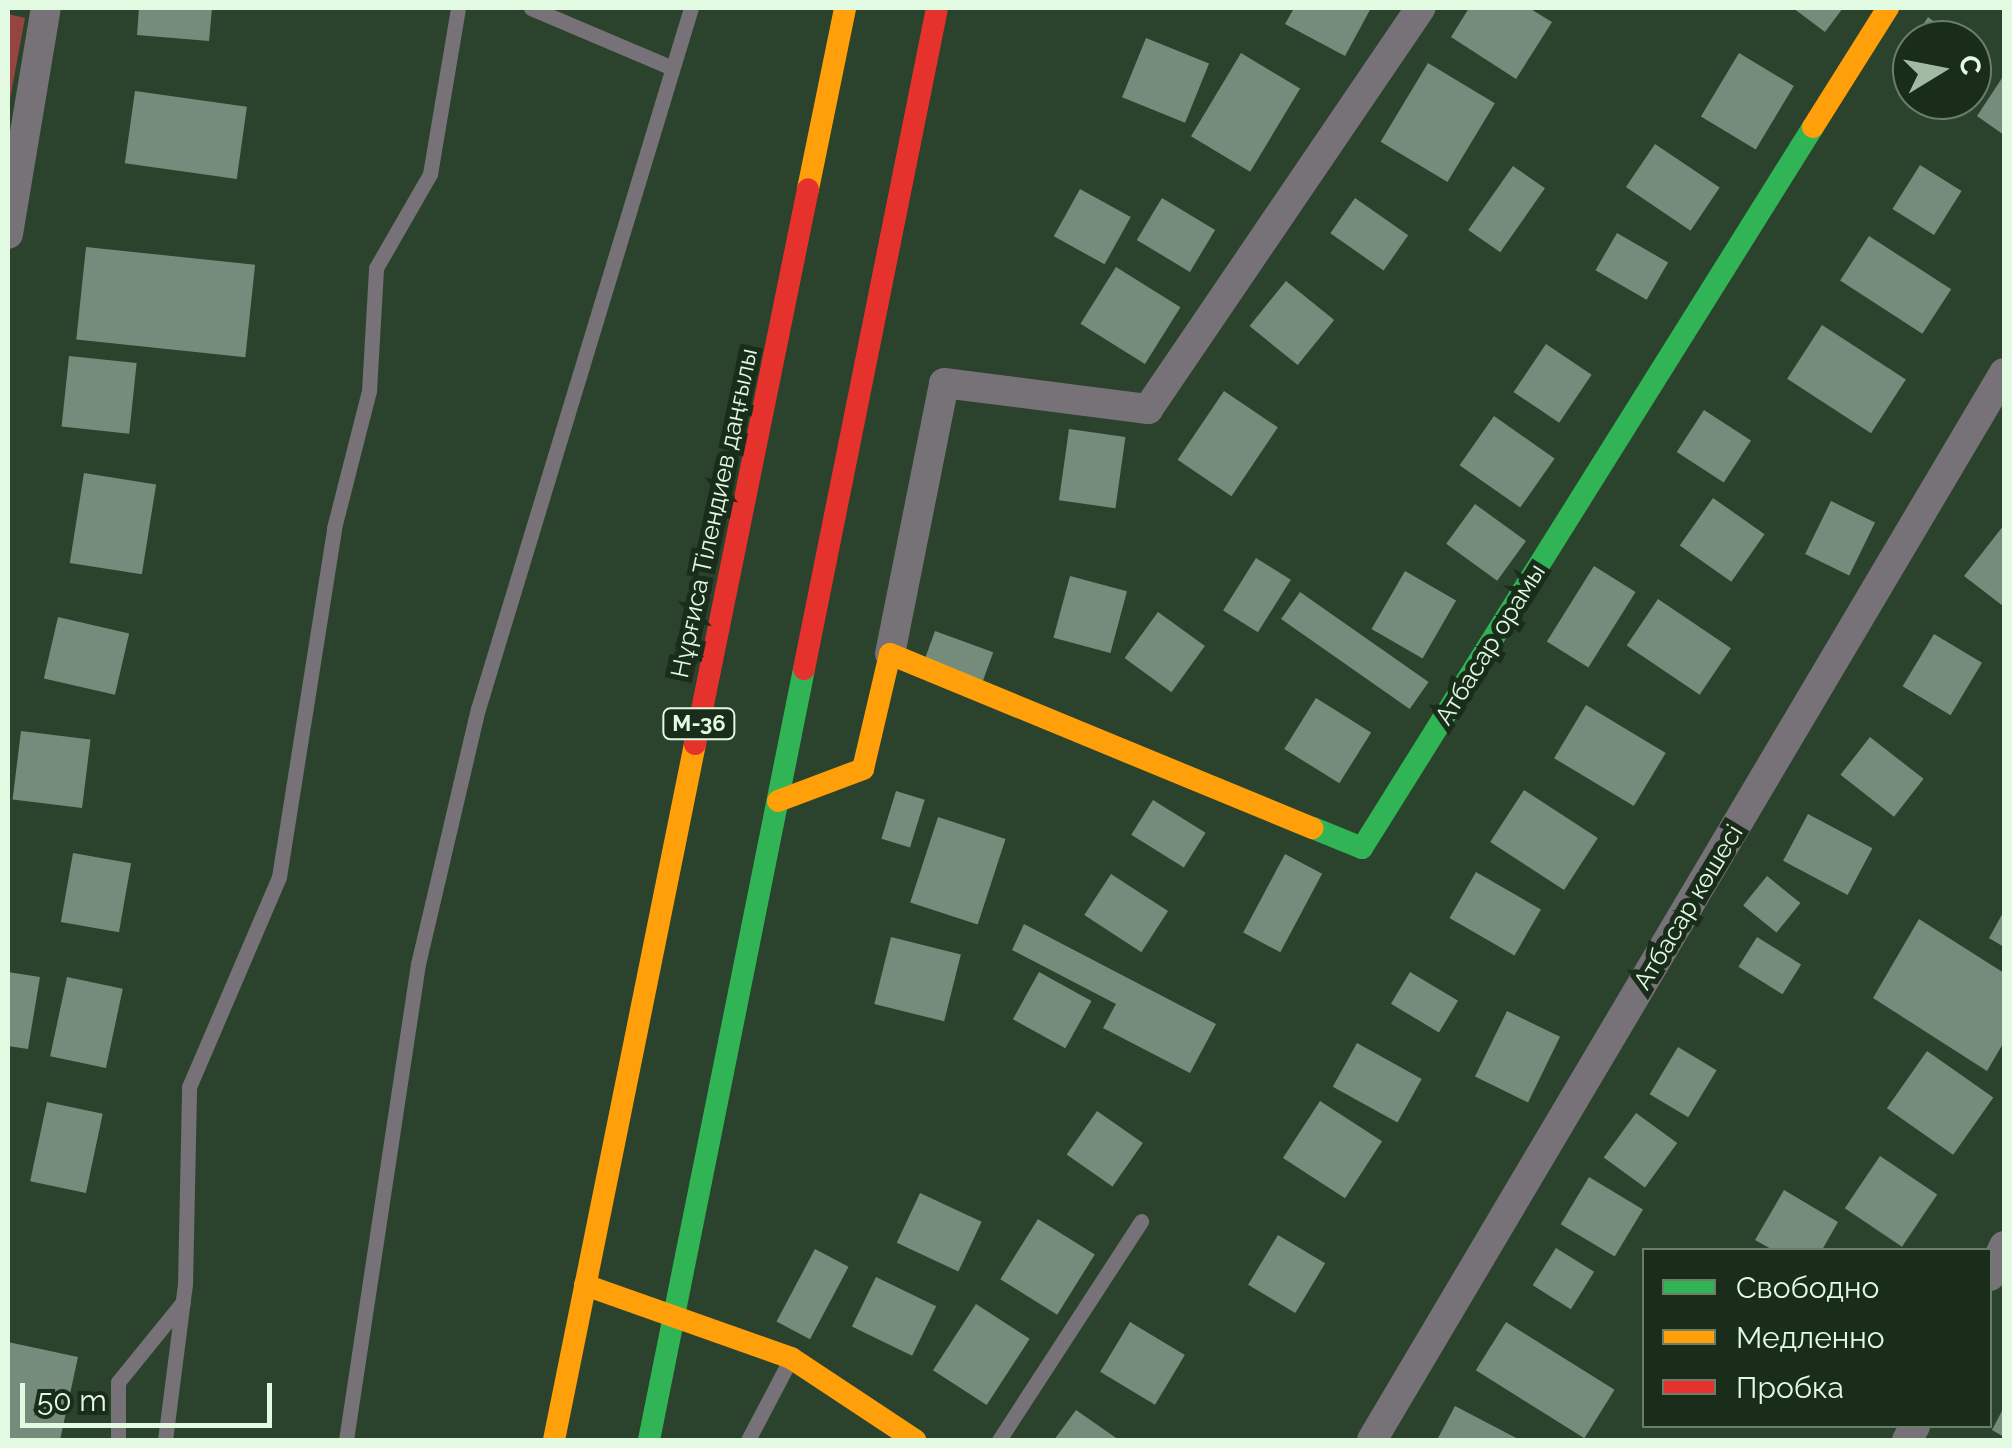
<!DOCTYPE html>
<meta charset="utf-8">
<style>
body{margin:0}
#map{position:relative;width:2012px;height:1448px;overflow:hidden;background:#2b422c;font-family:Raleway,sans-serif}
div>[style]{position:absolute}
[style*='--x']{left:calc(var(--x)*1px);top:calc(var(--y)*1px);width:calc(var(--w)*1px);rotate:calc(var(--a)*1deg)}
.green>*{inset:0;background:#954540}
.building>*{inset:0;background:#758c7c;transform-origin:0 0}
.lane>*{height:15px;margin:-7.5px;padding:0 7.5px;transform-origin:7.5px;border-radius:7.5px;background:#777178}
.street>*{height:30px;margin:-15px;padding:0 15px;transform-origin:15px;border-radius:15px;background:#777178}
.fast>*{height:22px;margin:-11px;padding:0 11px;transform-origin:11px;border-radius:11px;background:#30b455}
.slow>*{height:22px;margin:-11px;padding:0 11px;transform-origin:11px;border-radius:11px;background:#ff9f0a}
.jam>*{height:22px;margin:-11px;padding:0 11px;transform-origin:11px;border-radius:11px;background:#e5322d}
span{translate:-50% -50%;white-space:nowrap;text-align:center;line-height:1.15;-webkit-text-stroke:10px #1a2c1a;paint-order:stroke}
.shield-label span{padding:2px 8px;background:#1a2c1a;border:2px solid;border-radius:8px;-webkit-text-stroke-width:0}
.shield-label{font-size:22px;color:#e2fae2;font-weight:700}
.street-label{font-size:25px;color:#e2fae2}
.frame{position:absolute;inset:0;border:10px solid #e2fae2;pointer-events:none}
.legend{position:absolute;left:1642px;top:1248px;width:350px;height:180px;box-sizing:border-box;background:#1a2c1a;border:2px solid #6a7e6a;margin:0;padding:12px 18px;list-style:none;font-size:30px;color:#e2fae2}
.legend li{display:flex;align-items:center;gap:20px;height:50px}
.legend b{width:50px;border:2px solid #6a7e6a}
.north{position:absolute;left:1892px;top:20px;width:100px;height:100px;box-sizing:border-box;background:#1a2c1a;border:2px solid #6a7e6a;border-radius:50%;rotate:80deg;font-size:28px;font-weight:700;line-height:40px;text-align:center;color:#e2fae2}
.north::after{content:'';display:block;margin:auto;width:35px;height:45px;background:#a2baa2;clip-path:polygon(50% 0,100% 100%,50% 72%,0 100%)}
.scale{position:absolute;left:20px;top:1383px;width:252px;height:45px;box-sizing:border-box;border:5px solid #e2fae2;border-top:0;padding-left:12px;font-size:30px;line-height:35px;white-space:nowrap;color:#e2fae2;-webkit-text-stroke:8px #1a2c1a;paint-order:stroke}
</style>
<div id="map">
<div class="green">
<i style="clip-path:polygon(8px 14px,25px 18px,8px 110px)"></i>
</div>
<div class="building">
<i style="clip-path:polygon(139px 8px,212px 8px,209px 41px,137px 35px)"></i>
<i style="clip-path:polygon(1294px 8px,1371px 8px,1345px 56px,1285px 24px)"></i>
<i style="clip-path:polygon(1469px 8px,1529px 8px,1552px 22px,1516px 79px,1451px 37px)"></i>
<i style="clip-path:polygon(1793px 8px,1843px 8px,1825px 32px)"></i>
<i style="clip-path:polygon(1928px 17px,1958px 40px,1913px 40px)"></i>
<i style="left:1146px;top:38px;width:68px;height:64px;rotate:22deg"></i>
<i style="clip-path:polygon(1912px 42px,1912px 76px,1897px 65px)"></i>
<i style="left:1241px;top:53px;width:69px;height:97px;rotate:31deg"></i>
<i style="left:1739px;top:53px;width:64px;height:74px;rotate:31deg"></i>
<i style="left:1428px;top:63px;width:78px;height:92px;rotate:31deg"></i>
<i style="clip-path:polygon(2004px 75px,2004px 135px,1977px 116px)"></i>
<i style="left:135px;top:91px;width:113px;height:73px;rotate:8deg"></i>
<i style="left:1655px;top:144px;width:78px;height:52px;rotate:34deg"></i>
<i style="left:1920px;top:165px;width:49px;height:52px;rotate:32deg"></i>
<i style="left:1513px;top:166px;width:39px;height:78px;rotate:35deg"></i>
<i style="left:1080px;top:189px;width:58px;height:54px;rotate:29deg"></i>
<i style="left:1162px;top:198px;width:62px;height:49px;rotate:31deg"></i>
<i style="left:1355px;top:198px;width:65px;height:43px;rotate:35deg"></i>
<i style="left:1617px;top:233px;width:59px;height:43px;rotate:30deg"></i>
<i style="left:1869px;top:236px;width:98px;height:53px;rotate:33deg"></i>
<i style="left:86px;top:247px;width:170px;height:93px;rotate:6deg"></i>
<i style="left:1116px;top:267px;width:76px;height:67px;rotate:32deg"></i>
<i style="left:1286px;top:281px;width:62px;height:58px;rotate:39deg"></i>
<i style="left:1822px;top:325px;width:100px;height:64px;rotate:33deg"></i>
<i style="left:1546px;top:344px;width:55px;height:58px;rotate:34deg"></i>
<i style="left:69px;top:356px;width:68px;height:71px;rotate:6deg"></i>
<i style="left:1224px;top:391px;width:65px;height:83px;rotate:34deg"></i>
<i style="left:1704px;top:410px;width:56px;height:50px;rotate:33deg"></i>
<i style="left:1494px;top:416px;width:74px;height:60px;rotate:35deg"></i>
<i style="left:1069px;top:429px;width:57px;height:72px;rotate:8deg"></i>
<i style="left:84px;top:473px;width:73px;height:91px;rotate:9deg"></i>
<i style="left:1713px;top:498px;width:63px;height:58px;rotate:35deg"></i>
<i style="left:1831px;top:501px;width:49px;height:59px;rotate:26deg"></i>
<i style="left:1475px;top:504px;width:63px;height:49px;rotate:36deg"></i>
<i style="clip-path:polygon(2004px 525px,2004px 604px,2003px 606px,1964px 576px)"></i>
<i style="left:1256px;top:558px;width:41px;height:62px;rotate:32deg"></i>
<i style="left:1594px;top:566px;width:49px;height:89px;rotate:32deg"></i>
<i style="left:1405px;top:571px;width:59px;height:67px;rotate:30deg"></i>
<i style="left:1070px;top:576px;width:59px;height:64px;rotate:15deg"></i>
<i style="left:1300px;top:592px;width:157px;height:33px;rotate:35deg"></i>
<i style="left:1658px;top:599px;width:88px;height:56px;rotate:34deg"></i>
<i style="left:1158px;top:612px;width:58px;height:57px;rotate:36deg"></i>
<i style="left:58px;top:617px;width:73px;height:63px;rotate:13deg"></i>
<i style="left:935px;top:631px;width:62px;height:30px;rotate:20deg"></i>
<i style="left:1934px;top:634px;width:56px;height:61px;rotate:31deg"></i>
<i style="left:1316px;top:698px;width:65px;height:60px;rotate:32deg"></i>
<i style="left:1586px;top:705px;width:93px;height:62px;rotate:31deg"></i>
<i style="left:21px;top:731px;width:70px;height:69px;rotate:7deg"></i>
<i style="left:1870px;top:737px;width:68px;height:48px;rotate:38deg"></i>
<i style="left:1524px;top:790px;width:88px;height:62px;rotate:33deg"></i>
<i style="left:896px;top:791px;width:30px;height:50px;rotate:17deg"></i>
<i style="left:1153px;top:800px;width:62px;height:41px;rotate:32deg"></i>
<i style="left:1808px;top:814px;width:73px;height:53px;rotate:28deg"></i>
<i style="left:938px;top:817px;width:71px;height:90px;rotate:18deg"></i>
<i style="left:73px;top:853px;width:59px;height:70px;rotate:10deg"></i>
<i style="left:1285px;top:854px;width:42px;height:89px;rotate:28deg"></i>
<i style="left:1476px;top:872px;width:75px;height:53px;rotate:30deg"></i>
<i style="left:1111px;top:874px;width:68px;height:49px;rotate:33deg"></i>
<i style="left:1767px;top:876px;width:43px;height:38px;rotate:39deg"></i>
<i style="clip-path:polygon(2004px 911px,2004px 947px,1989px 938px)"></i>
<i style="clip-path:polygon(1919px 919px,2004px 973px,2004px 1042px,1987px 1071px,1873px 998px)"></i>
<i style="clip-path:polygon(1024px 924px,1216px 1024px,1190px 1073px,1103px 1028px,1116px 1004px,1012px 950px)"></i>
<i style="left:891px;top:937px;width:72px;height:69px;rotate:14deg"></i>
<i style="left:1757px;top:937px;width:52px;height:35px;rotate:32deg"></i>
<i style="clip-path:polygon(8px 972px,40px 977px,28px 1049px,8px 1046px)"></i>
<i style="left:1039px;top:972px;width:60px;height:54px;rotate:29deg"></i>
<i style="left:1410px;top:972px;width:56px;height:37px;rotate:31deg"></i>
<i style="left:67px;top:977px;width:57px;height:81px;rotate:12deg"></i>
<i style="left:1507px;top:1011px;width:59px;height:73px;rotate:26deg"></i>
<i style="left:1357px;top:1043px;width:74px;height:50px;rotate:29deg"></i>
<i style="left:1678px;top:1047px;width:45px;height:55px;rotate:31deg"></i>
<i style="left:1927px;top:1051px;width:81px;height:70px;rotate:35deg"></i>
<i style="left:1320px;top:1101px;width:74px;height:68px;rotate:33deg"></i>
<i style="left:47px;top:1102px;width:57px;height:81px;rotate:12deg"></i>
<i style="left:1097px;top:1111px;width:56px;height:53px;rotate:35deg"></i>
<i style="left:1636px;top:1113px;width:51px;height:55px;rotate:36deg"></i>
<i style="left:1880px;top:1156px;width:69px;height:63px;rotate:34deg"></i>
<i style="left:1589px;top:1177px;width:63px;height:55px;rotate:31deg"></i>
<i style="clip-path:polygon(1784px 1190px,1838px 1222px,1822px 1250px,1773px 1250px,1755px 1240px)"></i>
<i style="left:920px;top:1193px;width:68px;height:55px;rotate:25deg"></i>
<i style="left:1038px;top:1219px;width:67px;height:71px;rotate:32deg"></i>
<i style="left:1278px;top:1235px;width:55px;height:58px;rotate:31deg"></i>
<i style="left:1556px;top:1248px;width:45px;height:44px;rotate:32deg"></i>
<i style="left:815px;top:1249px;width:38px;height:82px;rotate:28deg"></i>
<i style="left:876px;top:1277px;width:67px;height:55px;rotate:26deg"></i>
<i style="left:976px;top:1304px;width:64px;height:79px;rotate:33deg"></i>
<i style="left:1130px;top:1322px;width:64px;height:58px;rotate:31deg"></i>
<i style="left:1506px;top:1322px;width:128px;height:57px;rotate:32deg"></i>
<i style="clip-path:polygon(8px 1342px,78px 1357px,60px 1440px,8px 1440px)"></i>
<i style="clip-path:polygon(1455px 1406px,1520px 1440px,1437px 1440px)"></i>
<i style="clip-path:polygon(2004px 1407px,2004px 1437px,1992px 1430px)"></i>
<i style="clip-path:polygon(1076px 1410px,1119px 1440px,1054px 1440px)"></i>
</div>
<div class="lane">
<i style="--x:531;--y:8;--w:151;--a:23"></i>
<i style="--x:118;--y:1440;--w:58;--a:-90"></i>
<i style="--x:118;--y:1382;--w:103;--a:-50.9"></i>
<i style="--x:165;--y:1440;--w:157;--a:-82.7"></i>
<i style="--x:185;--y:1284;--w:197;--a:-88.8"></i>
<i style="--x:189;--y:1087;--w:228;--a:-66.8"></i>
<i style="--x:279;--y:877;--w:353;--a:-81"></i>
<i style="--x:334;--y:528;--w:141;--a:-75.7"></i>
<i style="--x:369;--y:391;--w:123;--a:-86.7"></i>
<i style="--x:376;--y:268;--w:108;--a:-60.1"></i>
<i style="--x:430;--y:174;--w:168;--a:-80.4"></i>
<i style="--x:346;--y:1440;--w:481;--a:-81.4"></i>
<i style="--x:418;--y:964;--w:262;--a:-76.8"></i>
<i style="--x:478;--y:709;--w:733;--a:-73.1"></i>
<i style="--x:748;--y:1440;--w:90;--a:-62.3"></i>
<i style="--x:999;--y:1440;--w:261;--a:-57"></i>
</div>
<div class="street">
<i style="--x:8;--y:234;--w:229;--a:-80.5"></i>
<i style="--x:890;--y:654;--w:276;--a:-78.7"></i>
<i style="--x:944;--y:383;--w:206;--a:7.3"></i>
<i style="--x:1148;--y:409;--w:485;--a:-55.8"></i>
<i style="--x:1990;--y:1276;--w:33;--a:-65"></i>
<i style="--x:1372;--y:1440;--w:1240;--a:-59.36"></i>
<i style="--x:1907;--y:1440;--w:16;--a:-60"></i>
</div>
<div class="fast">
<i style="--x:1313;--y:828;--w:53;--a:22.2"></i>
<i style="--x:1362;--y:848;--w:850;--a:-57.97"></i>
<i style="--x:649;--y:1440;--w:786;--a:-78.63"></i>
</div>
<div class="slow">
<i style="--x:1813;--y:127;--w:141;--a:-57.8"></i>
<i style="--x:808;--y:189;--w:185;--a:-78.4"></i>
<i style="--x:778;--y:801;--w:91;--a:-20.6"></i>
<i style="--x:863;--y:769;--w:118;--a:-76.8"></i>
<i style="--x:890;--y:654;--w:457;--a:22.4"></i>
<i style="--x:585;--y:1285;--w:219;--a:19.5"></i>
<i style="--x:791;--y:1358;--w:149;--a:33.5"></i>
<i style="--x:554;--y:1440;--w:710;--a:-78.55"></i>
</div>
<div class="jam">
<i style="--x:804;--y:669;--w:674;--a:-78.62"></i>
<i style="--x:695;--y:744;--w:566;--a:-78.49"></i>
</div>
<div class="shield-label">
<span style="left:699px;top:724px">M-36</span>
</div>
<div class="street-label">
<span style="left:714px;top:513px;rotate:-78deg">Нұрғиса Тілендиев даңғылы</span>
<span style="left:1490px;top:644px;rotate:-58deg">Атбасар орамы</span>
<span style="left:1688px;top:907px;rotate:-59deg">Атбасар көшесі</span>
</div>
<div class="frame"></div>
<ul class="legend">
<li><b style="height:12px;background:#30b455"></b>Свободно</li>
<li><b style="height:12px;background:#ff9f0a"></b>Медленно</li>
<li><b style="height:12px;background:#e5322d"></b>Пробка</li>
</ul>
<div class="north">С</div>
<div class="scale">50 m</div>
</div>
